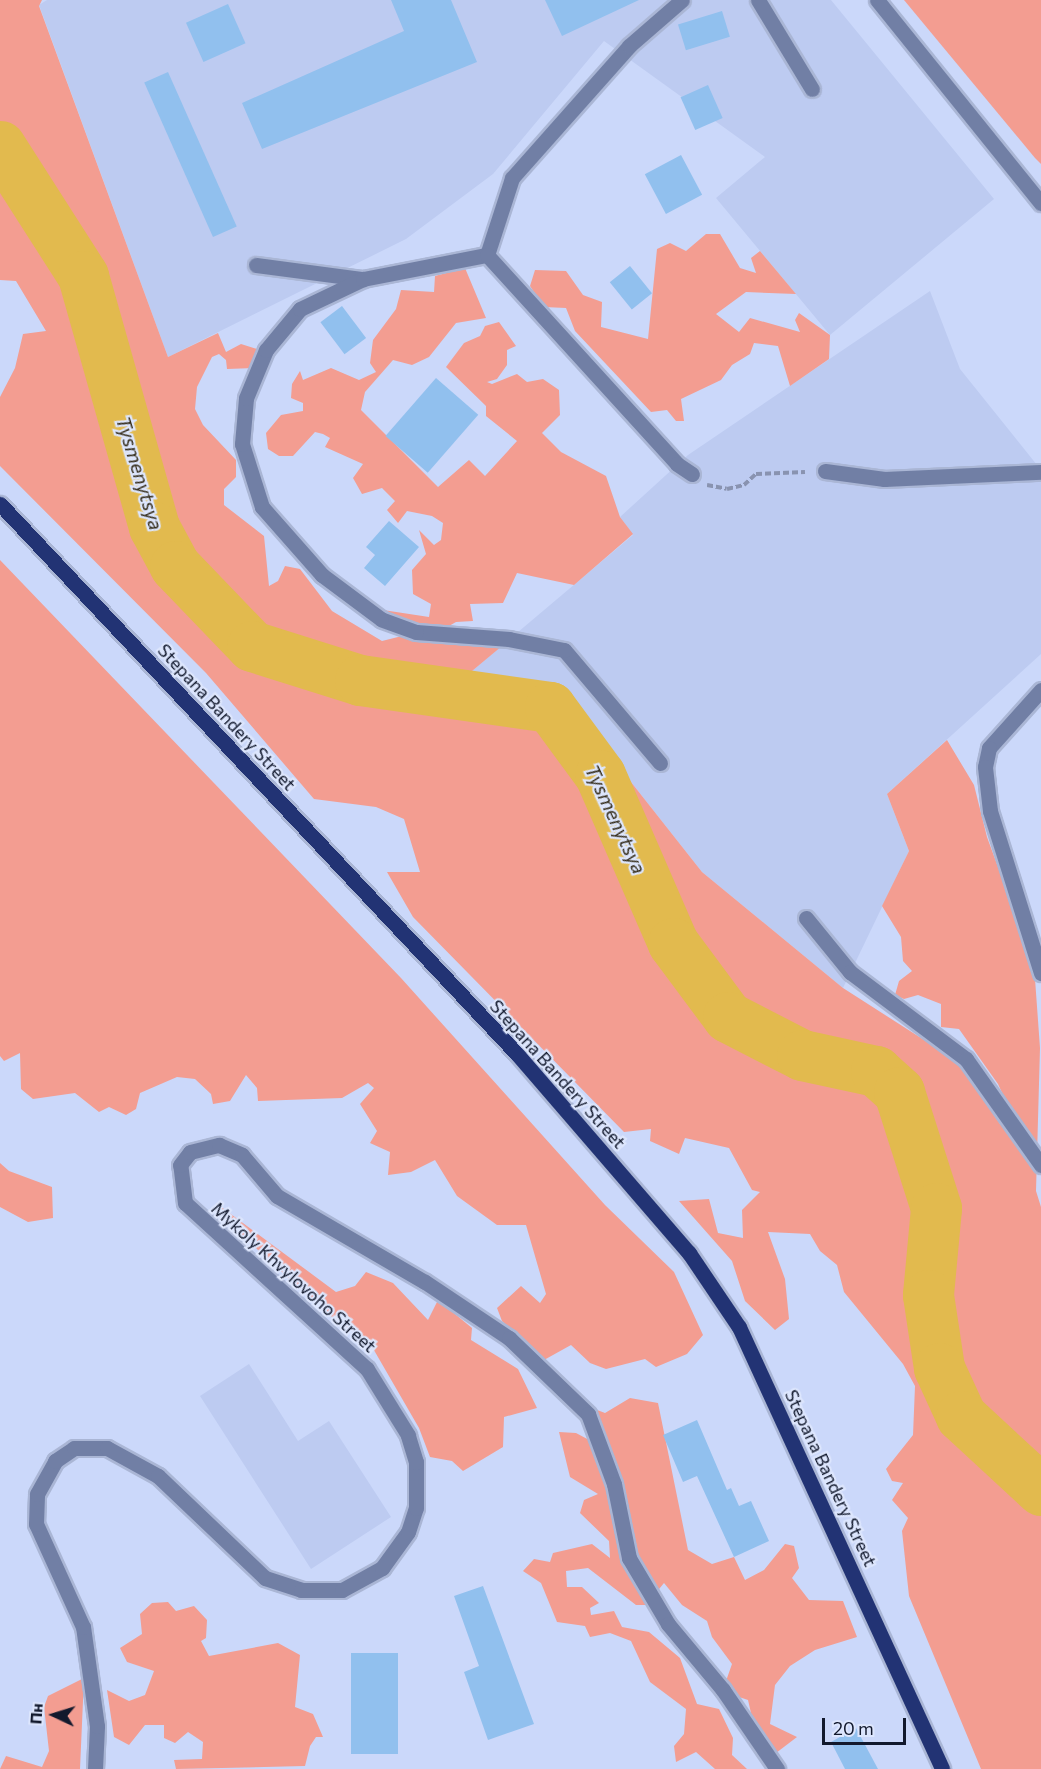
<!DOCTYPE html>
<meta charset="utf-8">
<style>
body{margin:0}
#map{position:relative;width:1041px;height:1769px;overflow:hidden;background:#cbd8fa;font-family:Commissioner,sans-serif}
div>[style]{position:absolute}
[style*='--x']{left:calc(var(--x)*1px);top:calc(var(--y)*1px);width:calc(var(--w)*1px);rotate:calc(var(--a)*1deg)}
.built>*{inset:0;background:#bdcbf1}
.green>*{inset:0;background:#f39d91}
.river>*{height:51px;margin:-25.5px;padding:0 25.5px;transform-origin:25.5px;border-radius:25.5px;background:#e2ba4e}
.building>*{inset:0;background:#91c0ee;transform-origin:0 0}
.path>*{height:4px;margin-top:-2px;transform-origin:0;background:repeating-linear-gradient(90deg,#8993b0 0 6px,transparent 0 9px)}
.roads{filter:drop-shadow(2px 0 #aab6d5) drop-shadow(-2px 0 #aab6d5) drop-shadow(0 2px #aab6d5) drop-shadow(0 -2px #aab6d5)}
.minor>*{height:15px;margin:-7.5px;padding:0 7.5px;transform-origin:7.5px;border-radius:7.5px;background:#717fa5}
.major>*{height:15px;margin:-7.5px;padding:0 7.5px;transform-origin:7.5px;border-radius:7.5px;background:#223374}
span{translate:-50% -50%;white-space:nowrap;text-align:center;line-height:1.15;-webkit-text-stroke:4.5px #dde6fd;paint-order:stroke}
.street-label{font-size:18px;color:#12192d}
.water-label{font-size:20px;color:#352d1b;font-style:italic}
.north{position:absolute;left:24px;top:1685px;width:60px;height:60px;-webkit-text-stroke:4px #dde6fd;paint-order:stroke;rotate:274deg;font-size:16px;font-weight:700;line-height:24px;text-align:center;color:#12192d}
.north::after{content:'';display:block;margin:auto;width:21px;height:27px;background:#12192d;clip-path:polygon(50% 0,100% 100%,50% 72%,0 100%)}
.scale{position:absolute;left:822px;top:1718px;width:84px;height:27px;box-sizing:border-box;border:3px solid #12192d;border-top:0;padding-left:8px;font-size:18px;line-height:21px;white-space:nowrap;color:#12192d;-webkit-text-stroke:4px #dde6fd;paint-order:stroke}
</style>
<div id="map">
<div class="built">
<i style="clip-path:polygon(47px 0,831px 0,994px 199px,830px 335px,716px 198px,765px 157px,604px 41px,493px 174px,406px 239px,168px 357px,39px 5px)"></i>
<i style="clip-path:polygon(930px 291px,960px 369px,1041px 470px,1041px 654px,887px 794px,909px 851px,843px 988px,702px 872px,567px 701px,466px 676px,633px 535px,620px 517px,688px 455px)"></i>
<i style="clip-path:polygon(249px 1364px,298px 1441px,329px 1421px,391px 1517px,311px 1569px,200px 1396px)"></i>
</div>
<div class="green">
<i style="clip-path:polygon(0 0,42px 0,39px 6px,168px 357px,218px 333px,226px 352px,241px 344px,260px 350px,254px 368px,227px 369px,226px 360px,219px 354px,212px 357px,197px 387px,195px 409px,203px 425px,236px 460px,236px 477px,224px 489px,224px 505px,264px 536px,269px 586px,278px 581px,285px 566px,300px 569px,332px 611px,382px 641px,402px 636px,403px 624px,382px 616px,383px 610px,429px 617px,431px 604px,413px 594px,412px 570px,426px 554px,419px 530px,434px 545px,441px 540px,443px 523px,432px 516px,407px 511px,398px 523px,387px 510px,395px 501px,382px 488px,362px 494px,353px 478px,363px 464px,325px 447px,330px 438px,323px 434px,315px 432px,293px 456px,279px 456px,268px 449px,266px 433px,281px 415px,303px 411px,303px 403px,291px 398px,292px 384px,300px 371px,303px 380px,331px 368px,359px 380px,376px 372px,370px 363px,373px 340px,396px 309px,401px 290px,434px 292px,435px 276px,465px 268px,486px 318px,456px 323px,429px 357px,412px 365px,393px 360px,365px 392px,361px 410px,438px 487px,469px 460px,485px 476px,517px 441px,486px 416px,486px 406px,446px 367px,464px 343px,480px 336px,485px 326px,499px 322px,516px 346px,507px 350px,507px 365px,497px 379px,487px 382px,492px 384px,517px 374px,527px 382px,543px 379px,559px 390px,560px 415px,542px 433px,561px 452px,606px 476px,620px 517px,633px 534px,574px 585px,517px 573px,503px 603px,470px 604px,473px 621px,456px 622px,428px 638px,502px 646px,466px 676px,567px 701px,702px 872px,843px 988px,960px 1063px,1000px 1124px,1010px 1110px,998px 1084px,959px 1029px,941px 1027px,941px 1004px,918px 995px,904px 999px,895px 995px,899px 981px,912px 971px,903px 961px,901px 937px,882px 906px,909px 851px,887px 794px,947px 740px,974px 785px,987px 837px,1034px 965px,1040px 1048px,1036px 1191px,1041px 1207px,1041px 1769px,981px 1769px,909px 1596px,902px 1531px,908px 1518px,892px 1500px,903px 1483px,892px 1481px,886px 1469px,913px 1435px,915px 1386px,903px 1364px,844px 1292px,837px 1265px,820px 1251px,810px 1234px,768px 1232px,785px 1279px,789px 1319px,775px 1330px,745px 1301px,732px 1261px,679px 1201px,709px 1199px,718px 1233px,743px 1238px,742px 1210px,760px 1192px,752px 1190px,729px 1148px,685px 1138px,679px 1154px,650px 1141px,651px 1129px,624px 1132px,413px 917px,387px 872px,420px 872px,404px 819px,376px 807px,314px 799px,206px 673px,0 466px,0 397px,15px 368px,23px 334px,46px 331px,16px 281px,0 280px)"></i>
<i style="clip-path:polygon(904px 0,1041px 0,1041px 164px,1035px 158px)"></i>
<i style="clip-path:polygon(706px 234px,720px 234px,740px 268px,756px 273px,751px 258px,760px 251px,796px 294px,746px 292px,716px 314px,739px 332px,750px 318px,800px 332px,795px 320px,799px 313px,830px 335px,829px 359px,790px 386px,778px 346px,754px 343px,750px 354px,732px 365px,721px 380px,681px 399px,684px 421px,676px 421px,667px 410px,651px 412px,575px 331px,566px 308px,544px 307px,530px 286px,535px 270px,566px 271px,583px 295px,602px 302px,601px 327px,648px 339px,657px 249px,670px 243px,686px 251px)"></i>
<i style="clip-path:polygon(0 560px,401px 978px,605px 1205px,674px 1272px,703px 1335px,687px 1354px,656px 1367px,645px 1359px,606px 1369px,590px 1363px,571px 1345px,544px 1360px,502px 1321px,497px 1308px,521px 1286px,540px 1303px,546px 1294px,526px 1225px,497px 1225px,457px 1196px,435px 1160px,411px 1172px,388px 1175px,390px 1152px,370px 1143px,377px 1131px,360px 1104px,374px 1088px,368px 1083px,342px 1098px,258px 1101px,257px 1088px,246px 1075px,230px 1101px,213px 1104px,211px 1094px,195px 1079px,177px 1077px,140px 1093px,136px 1109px,126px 1115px,109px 1107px,99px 1112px,75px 1093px,33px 1099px,21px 1089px,20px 1053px,4px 1061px,0 1056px)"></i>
<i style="clip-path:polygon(0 1163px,9px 1171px,52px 1187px,53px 1218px,28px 1222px,0 1207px)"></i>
<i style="clip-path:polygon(216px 1203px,336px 1292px,355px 1286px,366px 1272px,393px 1283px,428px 1320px,438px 1300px,472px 1328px,471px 1340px,518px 1369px,537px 1408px,504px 1417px,503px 1447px,463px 1471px,452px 1461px,430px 1457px,419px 1428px,371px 1345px,324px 1311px,232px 1226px)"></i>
<i style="clip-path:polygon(630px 1398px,658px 1403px,688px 1550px,712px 1564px,734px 1557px,745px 1580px,764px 1570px,785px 1544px,794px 1546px,799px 1568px,792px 1578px,809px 1600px,843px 1601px,857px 1637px,815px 1650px,790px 1666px,775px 1685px,770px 1724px,797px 1737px,776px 1753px,754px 1726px,748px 1700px,733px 1695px,726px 1681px,732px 1664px,712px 1637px,707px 1621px,682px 1605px,664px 1583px,646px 1605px,636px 1605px,588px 1568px,566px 1571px,567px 1587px,582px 1587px,599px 1603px,590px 1608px,591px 1615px,614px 1611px,622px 1627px,649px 1632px,680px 1658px,697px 1704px,719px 1709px,733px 1738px,732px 1755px,747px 1769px,715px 1769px,696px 1752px,676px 1762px,674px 1746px,684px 1734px,686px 1709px,650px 1682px,631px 1641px,610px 1633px,590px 1637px,585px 1626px,557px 1622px,541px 1583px,523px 1571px,534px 1559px,550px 1562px,553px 1553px,592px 1544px,610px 1558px,609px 1541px,580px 1513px,584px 1500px,598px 1494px,570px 1477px,559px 1432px,576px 1433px,591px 1441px,592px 1408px,605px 1413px)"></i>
<i style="clip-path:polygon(168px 1602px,176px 1611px,194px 1606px,207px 1620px,206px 1638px,201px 1641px,209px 1656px,278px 1643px,300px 1655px,295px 1707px,313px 1714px,323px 1737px,316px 1737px,310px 1746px,305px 1766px,176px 1769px,174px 1760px,202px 1759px,203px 1742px,188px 1732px,175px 1743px,164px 1738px,164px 1725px,145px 1725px,129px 1745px,114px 1737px,107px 1690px,129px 1701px,145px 1695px,154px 1671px,127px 1662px,120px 1648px,142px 1634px,140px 1614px,152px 1603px)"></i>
<i style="clip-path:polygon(84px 1678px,80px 1769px,0 1769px,6px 1756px,42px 1767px,49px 1751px,44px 1707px,48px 1696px)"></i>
</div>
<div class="river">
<i style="--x:0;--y:146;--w:154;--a:57.4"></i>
<i style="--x:83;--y:276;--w:261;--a:74.2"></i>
<i style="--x:154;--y:527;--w:44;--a:61.7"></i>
<i style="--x:175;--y:566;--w:111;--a:46.1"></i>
<i style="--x:252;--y:646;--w:113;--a:17.5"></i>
<i style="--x:360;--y:680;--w:192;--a:8.1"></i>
<i style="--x:550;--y:707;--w:84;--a:53.7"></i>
<i style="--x:600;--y:775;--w:183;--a:66.5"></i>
<i style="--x:673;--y:943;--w:92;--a:53.4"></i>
<i style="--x:728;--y:1017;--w:83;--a:27.2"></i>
<i style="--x:802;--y:1055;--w:76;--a:12.2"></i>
<i style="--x:876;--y:1071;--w:31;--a:42"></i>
<i style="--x:899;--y:1092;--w:122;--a:72.3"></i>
<i style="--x:936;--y:1208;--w:87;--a:95.3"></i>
<i style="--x:928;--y:1295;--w:74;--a:81.4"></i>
<i style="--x:939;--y:1368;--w:53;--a:65.4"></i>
<i style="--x:961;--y:1416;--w:109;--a:42.8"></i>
</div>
<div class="building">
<i style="clip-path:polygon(391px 0,451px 0,477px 62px,262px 149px,242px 103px,404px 31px)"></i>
<i style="clip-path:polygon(545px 0,639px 0,562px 36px)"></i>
<i style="left:228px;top:4px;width:43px;height:46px;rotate:66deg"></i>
<i style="left:722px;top:11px;width:27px;height:46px;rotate:73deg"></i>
<i style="left:168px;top:72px;width:169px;height:26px;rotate:66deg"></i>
<i style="left:708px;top:85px;width:36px;height:30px;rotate:66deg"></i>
<i style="left:681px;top:155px;width:45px;height:41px;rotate:62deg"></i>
<i style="left:630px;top:266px;width:35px;height:26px;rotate:51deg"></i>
<i style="left:342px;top:306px;width:40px;height:27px;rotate:53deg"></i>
<i style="left:436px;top:378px;width:56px;height:77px;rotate:41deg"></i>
<i style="clip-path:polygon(389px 521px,419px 547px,385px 586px,364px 568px,375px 555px,366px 547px)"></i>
<i style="clip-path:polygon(697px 1420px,727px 1490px,731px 1488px,739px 1506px,751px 1501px,769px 1541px,734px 1557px,697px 1476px,683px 1482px,663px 1435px)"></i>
<i style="clip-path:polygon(483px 1586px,534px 1724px,488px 1740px,464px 1672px,479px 1666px,454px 1596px)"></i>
<i style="left:351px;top:1653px;width:47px;height:101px"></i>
<i style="clip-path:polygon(856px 1728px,878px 1769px,845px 1769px,831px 1742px)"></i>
</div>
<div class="path">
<i style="--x:707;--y:485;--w:20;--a:11"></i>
<i style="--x:727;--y:489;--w:17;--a:-13"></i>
<i style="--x:744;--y:485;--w:16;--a:-43"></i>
<i style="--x:756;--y:474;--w:49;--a:-2.3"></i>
</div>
<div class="roads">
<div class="minor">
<i style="--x:758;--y:0;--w:104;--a:58.8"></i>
<i style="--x:877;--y:0;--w:261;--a:51.1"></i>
<i style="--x:487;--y:255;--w:81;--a:-72"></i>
<i style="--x:512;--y:178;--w:176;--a:-48.4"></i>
<i style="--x:629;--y:46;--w:70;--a:-41"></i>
<i style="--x:256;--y:265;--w:108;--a:7.5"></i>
<i style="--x:825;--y:471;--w:60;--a:7.7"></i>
<i style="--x:884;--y:479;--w:157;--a:-2.6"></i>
<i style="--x:1041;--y:690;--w:78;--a:131.9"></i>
<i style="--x:989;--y:748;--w:19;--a:102"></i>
<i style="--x:985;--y:767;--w:44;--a:83.5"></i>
<i style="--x:990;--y:811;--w:170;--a:72.5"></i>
<i style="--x:660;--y:763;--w:148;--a:-130.3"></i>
<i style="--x:564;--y:650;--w:56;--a:-168.7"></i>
<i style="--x:509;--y:639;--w:93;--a:-175.7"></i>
<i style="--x:416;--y:632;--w:37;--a:-160"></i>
<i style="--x:381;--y:619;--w:74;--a:-143.3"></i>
<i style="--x:322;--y:575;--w:91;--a:-131.4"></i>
<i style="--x:262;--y:507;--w:66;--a:-107.6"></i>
<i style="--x:242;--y:444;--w:46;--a:-85"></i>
<i style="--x:246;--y:398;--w:52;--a:-67.4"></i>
<i style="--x:266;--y:350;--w:53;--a:-50.3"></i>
<i style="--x:300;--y:309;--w:70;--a:-25.5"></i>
<i style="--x:363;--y:279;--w:126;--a:-11"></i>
<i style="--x:487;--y:255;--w:282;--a:47.7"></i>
<i style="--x:677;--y:464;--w:18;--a:34"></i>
<i style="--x:806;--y:918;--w:70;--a:50.8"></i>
<i style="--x:850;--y:972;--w:145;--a:36.9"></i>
<i style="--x:966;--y:1059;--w:130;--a:54.7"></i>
<i style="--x:95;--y:1769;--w:43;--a:-87.3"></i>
<i style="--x:97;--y:1726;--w:100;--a:-98"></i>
<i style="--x:83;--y:1627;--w:113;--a:-114.5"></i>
<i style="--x:36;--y:1524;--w:30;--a:-88"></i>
<i style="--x:37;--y:1494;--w:38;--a:-61"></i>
<i style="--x:55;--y:1461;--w:23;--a:-34"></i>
<i style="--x:74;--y:1448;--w:33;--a:0"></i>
<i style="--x:107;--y:1448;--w:58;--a:28.8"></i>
<i style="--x:158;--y:1476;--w:148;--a:43.6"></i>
<i style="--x:265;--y:1578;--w:38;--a:18"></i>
<i style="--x:301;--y:1590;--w:41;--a:0"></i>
<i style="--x:342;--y:1590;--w:46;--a:-28.8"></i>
<i style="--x:382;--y:1568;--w:44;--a:-54.2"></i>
<i style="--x:408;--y:1532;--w:25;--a:-72"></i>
<i style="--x:416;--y:1508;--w:46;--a:-90"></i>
<i style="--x:416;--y:1462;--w:28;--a:-107"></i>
<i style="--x:408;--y:1435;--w:78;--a:-121.8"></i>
<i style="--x:367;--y:1369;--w:246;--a:-137.6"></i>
<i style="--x:185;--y:1203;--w:38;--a:-97"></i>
<i style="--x:180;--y:1165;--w:16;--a:-52"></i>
<i style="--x:190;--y:1152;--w:30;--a:-14"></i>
<i style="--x:219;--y:1145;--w:25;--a:23"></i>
<i style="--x:242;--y:1155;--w:54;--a:49.5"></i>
<i style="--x:277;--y:1196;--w:171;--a:30.2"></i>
<i style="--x:425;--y:1282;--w:101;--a:33.7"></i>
<i style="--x:509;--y:1338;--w:110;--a:43.9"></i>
<i style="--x:588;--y:1414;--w:75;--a:69.6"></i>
<i style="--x:614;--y:1484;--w:76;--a:78.5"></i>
<i style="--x:629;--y:1558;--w:77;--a:59.4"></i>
<i style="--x:668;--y:1624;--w:86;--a:50.2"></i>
<i style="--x:723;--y:1690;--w:96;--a:55.6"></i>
</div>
<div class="major">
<i style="--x:0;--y:504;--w:756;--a:46.77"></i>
<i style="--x:518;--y:1055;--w:262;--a:49.2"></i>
<i style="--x:689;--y:1253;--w:89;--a:56"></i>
<i style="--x:739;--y:1327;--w:486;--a:65.3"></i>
</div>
</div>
<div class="street-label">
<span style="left:227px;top:717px;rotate:47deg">Stepana Bandery Street</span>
<span style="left:558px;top:1074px;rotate:48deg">Stepana Bandery Street</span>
<span style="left:294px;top:1277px;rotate:42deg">Mykoly Khvylovoho Street</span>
<span style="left:831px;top:1478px;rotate:65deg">Stepana Bandery Street</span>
</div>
<div class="water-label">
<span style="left:140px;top:473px;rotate:73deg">Tysmenytsya</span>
<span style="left:616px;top:819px;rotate:65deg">Tysmenytsya</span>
</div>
<div class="north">Пн</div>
<div class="scale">20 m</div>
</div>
